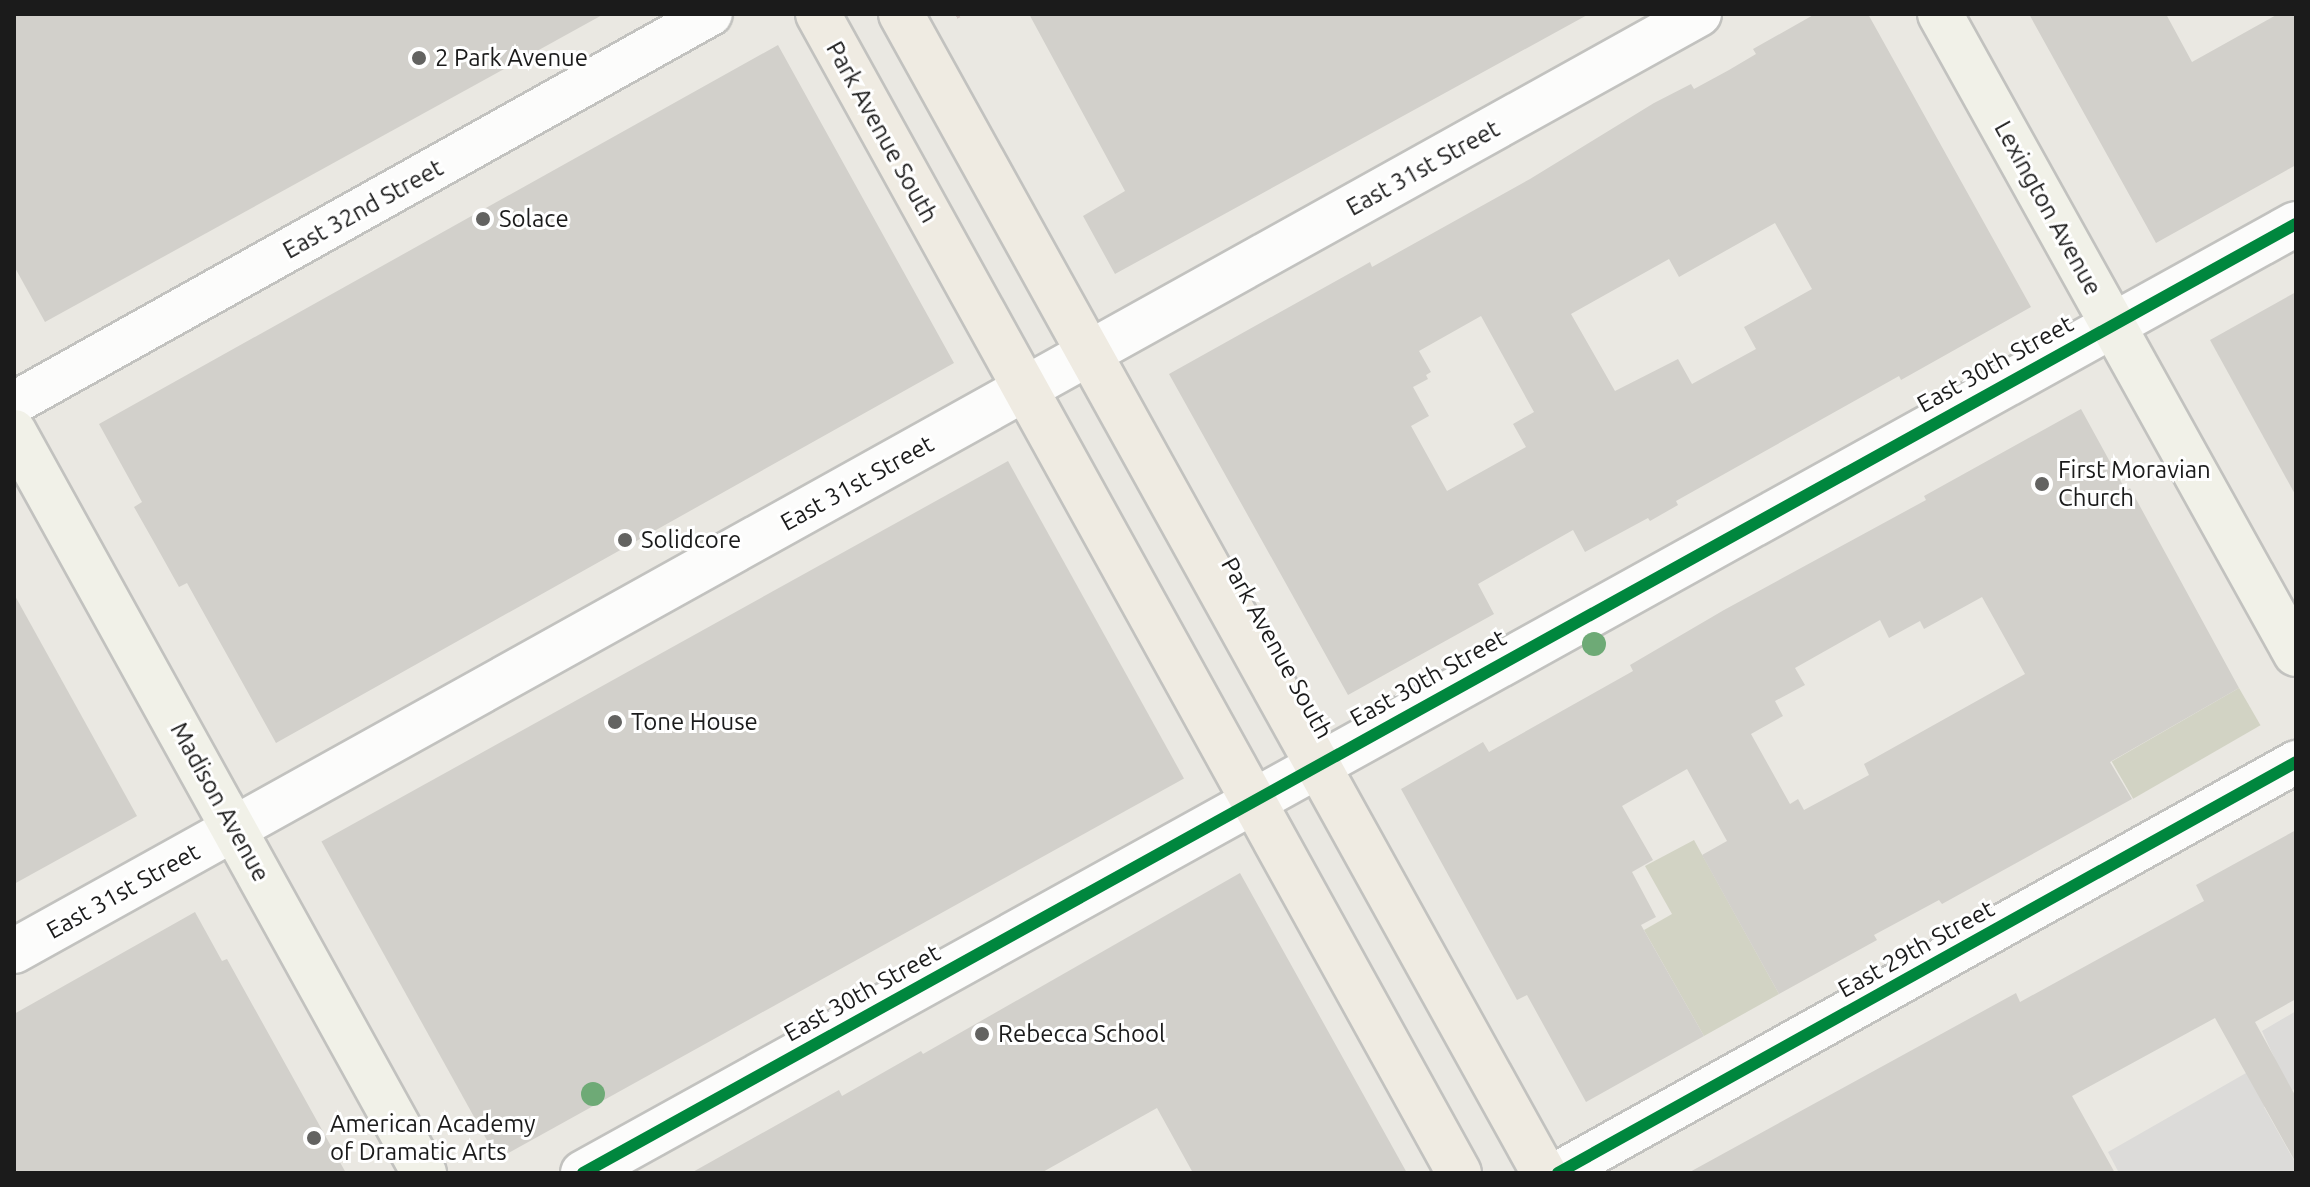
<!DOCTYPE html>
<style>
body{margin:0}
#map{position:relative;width:2310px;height:1187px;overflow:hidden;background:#eae8e2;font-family:Ubuntu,sans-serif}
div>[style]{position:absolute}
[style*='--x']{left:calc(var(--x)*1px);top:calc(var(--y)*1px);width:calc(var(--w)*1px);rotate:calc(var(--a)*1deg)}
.construction>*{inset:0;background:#d2d3c4;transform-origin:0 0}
.parking>*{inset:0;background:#dcdbd9}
.building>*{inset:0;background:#d2d0cb;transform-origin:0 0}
.path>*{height:5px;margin-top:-2.5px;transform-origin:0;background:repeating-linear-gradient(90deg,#d5c7c3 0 4px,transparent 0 8px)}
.roads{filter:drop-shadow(2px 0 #c2c2bf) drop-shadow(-2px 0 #c2c2bf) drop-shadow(0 2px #c2c2bf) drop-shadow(0 -2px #c2c2bf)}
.minor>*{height:42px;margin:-21px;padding:0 21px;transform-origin:21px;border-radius:21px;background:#fcfcfb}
.tertiary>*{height:44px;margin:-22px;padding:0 22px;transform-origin:22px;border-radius:22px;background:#fcfcfb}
.secondary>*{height:44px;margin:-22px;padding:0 22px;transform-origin:22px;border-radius:22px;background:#f1f1e8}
.primary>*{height:44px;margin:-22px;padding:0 22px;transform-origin:22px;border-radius:22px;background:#efebe2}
.cycleway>*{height:12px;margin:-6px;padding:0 6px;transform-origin:6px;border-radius:6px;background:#00873e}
.trees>*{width:24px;height:24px;margin:-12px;border-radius:50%;background:#6eaa76}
.dots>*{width:22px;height:22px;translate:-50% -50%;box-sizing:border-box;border:4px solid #fff;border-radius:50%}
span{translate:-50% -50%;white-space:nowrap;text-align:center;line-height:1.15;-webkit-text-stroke:6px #fff;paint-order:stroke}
.poi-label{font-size:24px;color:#1b1b1b}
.left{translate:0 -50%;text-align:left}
.street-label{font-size:24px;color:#1b1b1b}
.frame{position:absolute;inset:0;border:16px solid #1b1b1b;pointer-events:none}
</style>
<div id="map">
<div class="construction">
<i style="left:2239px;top:688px;width:43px;height:147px;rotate:60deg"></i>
<i style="clip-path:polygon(1694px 840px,1779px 994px,1704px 1036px,1644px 930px,1672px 914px,1645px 866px)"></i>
</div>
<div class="parking">
<i style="clip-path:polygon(2296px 1011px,2296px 1088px,2264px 1107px,2296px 1164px,2296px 1173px,2119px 1173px,2108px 1152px,2274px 1057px,2262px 1031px)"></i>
</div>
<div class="building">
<i style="clip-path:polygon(14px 14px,604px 14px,45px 322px,14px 266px)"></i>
<i style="clip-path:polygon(1029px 14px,1589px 14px,1115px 274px,1083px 216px,1125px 191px)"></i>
<i style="clip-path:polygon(evenodd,1815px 14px,1868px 14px,2031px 307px,1901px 380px,1899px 376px,1676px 501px,1678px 505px,1650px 521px,1648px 518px,1585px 552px,1573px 530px,1478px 584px,1494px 614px,1348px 695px,1169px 374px,1370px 262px,1372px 267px,1530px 179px,1654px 103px,1691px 84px,1694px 89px,1729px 70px,1756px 54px,1753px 49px,1815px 14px,1775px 223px,1812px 289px,1744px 327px,1756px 349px,1692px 384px,1678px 359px,1615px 391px,1571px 314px,1669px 259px,1679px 277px,1775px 223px,1815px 14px,1481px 316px,1534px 412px,1513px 424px,1526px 447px,1447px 491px,1411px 426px,1429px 416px,1413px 387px,1428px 379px,1426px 375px,1431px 372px,1419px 351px,1481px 316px)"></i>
<i style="clip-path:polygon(2029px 14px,2166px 14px,2192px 62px,2278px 14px,2296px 14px,2296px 165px,2156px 243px)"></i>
<i style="clip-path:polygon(778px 45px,954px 363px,276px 743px,187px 583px,179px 587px,155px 544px,134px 507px,142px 502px,99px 424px)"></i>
<i style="clip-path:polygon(2296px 292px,2296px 496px,2210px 340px)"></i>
<i style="clip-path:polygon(evenodd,2081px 409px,2126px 491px,2130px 488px,2239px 688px,2110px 762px,2132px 799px,1942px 904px,1939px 900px,1874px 935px,1877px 940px,1779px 994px,1702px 855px,1727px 841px,1687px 769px,1622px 806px,1653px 860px,1632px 872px,1656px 917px,1641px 925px,1704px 1036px,1586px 1102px,1527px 995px,1517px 1000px,1401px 789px,1483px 742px,1489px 752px,1633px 671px,1630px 665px,1724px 610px,1926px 500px,1924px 496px,2081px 409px,1982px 597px,2025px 674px,1864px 764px,1869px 775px,1804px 810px,1798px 799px,1790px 804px,1751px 734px,1783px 716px,1775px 701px,1805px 685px,1795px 668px,1880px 620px,1889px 638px,1920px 621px,1924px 629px,1982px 597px)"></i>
<i style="left:1008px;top:461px;width:363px;height:785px;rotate:61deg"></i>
<i style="clip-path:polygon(14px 594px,137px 816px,14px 884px)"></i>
<i style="clip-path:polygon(2296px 830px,2296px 999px,2255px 1022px,2296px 1097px,2296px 1163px,2215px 1018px,2072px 1096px,2115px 1173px,1688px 1173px,2016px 993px,2020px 1002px,2204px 901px,2196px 885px)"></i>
<i style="clip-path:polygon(1240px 873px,1407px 1173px,1193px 1173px,1157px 1108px,1041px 1173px,691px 1173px,839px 1090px,842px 1096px,921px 1051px,923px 1054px)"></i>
<i style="clip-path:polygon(195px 912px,222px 961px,227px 959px,346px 1173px,14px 1173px,14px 1014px)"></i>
</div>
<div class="path">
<i style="--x:956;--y:16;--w:4;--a:-27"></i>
</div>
<div class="roads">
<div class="minor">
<i style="--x:14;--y:403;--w:798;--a:-29.17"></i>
<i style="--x:1558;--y:1173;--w:845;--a:-29.11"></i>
</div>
<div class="tertiary">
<i style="--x:14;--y:951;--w:1928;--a:-29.08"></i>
<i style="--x:583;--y:1173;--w:1958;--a:-28.99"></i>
</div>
<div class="secondary">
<i style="--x:1940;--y:14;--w:732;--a:60.92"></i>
<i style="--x:14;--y:432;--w:847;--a:61.04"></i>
</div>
<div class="primary">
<i style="--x:818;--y:14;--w:1324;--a:61.05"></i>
<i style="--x:901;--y:14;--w:1325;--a:60.98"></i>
</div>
</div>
<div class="cycleway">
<i style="--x:583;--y:1173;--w:1958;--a:-28.99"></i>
<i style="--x:1558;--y:1173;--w:845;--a:-29.11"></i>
</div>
<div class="trees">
<i style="left:1594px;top:644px"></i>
<i style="left:593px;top:1094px"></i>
</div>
<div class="dots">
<i style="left:419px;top:58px;background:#636361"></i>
<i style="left:483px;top:219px;background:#636361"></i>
<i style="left:2042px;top:484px;background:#636361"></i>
<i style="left:625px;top:540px;background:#636361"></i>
<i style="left:615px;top:722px;background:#636361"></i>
<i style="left:982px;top:1034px;background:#636361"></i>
<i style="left:314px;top:1138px;background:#636361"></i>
</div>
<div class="poi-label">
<span class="left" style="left:435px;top:58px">2 Park Avenue</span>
<span class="left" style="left:499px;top:219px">Solace</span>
<span class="left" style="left:2058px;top:484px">First Moravian<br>Church</span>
<span class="left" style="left:641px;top:540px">Solidcore</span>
<span class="left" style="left:631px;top:722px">Tone House</span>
<span class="left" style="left:998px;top:1034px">Rebecca School</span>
<span class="left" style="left:330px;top:1138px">American Academy<br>of Dramatic Arts</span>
</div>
<div class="street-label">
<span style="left:882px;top:132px;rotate:61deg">Park Avenue South</span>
<span style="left:1423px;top:168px;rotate:-29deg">East 31st Street</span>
<span style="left:2048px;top:208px;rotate:61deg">Lexington Avenue</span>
<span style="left:363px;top:209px;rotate:-29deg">East 32nd Street</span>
<span style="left:1995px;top:364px;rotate:-29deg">East 30th Street</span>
<span style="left:857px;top:483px;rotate:-29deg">East 31st Street</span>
<span style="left:1277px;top:648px;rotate:61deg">Park Avenue South</span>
<span style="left:1428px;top:678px;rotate:-29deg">East 30th Street</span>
<span style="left:220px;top:802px;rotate:61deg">Madison Avenue</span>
<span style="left:123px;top:891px;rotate:-29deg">East 31st Street</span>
<span style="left:1916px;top:949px;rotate:-29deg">East 29th Street</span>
<span style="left:862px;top:993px;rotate:-29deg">East 30th Street</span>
</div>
<div class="frame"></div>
</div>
